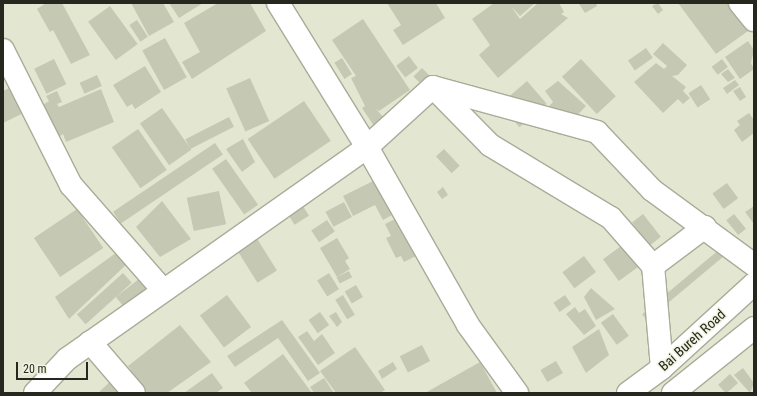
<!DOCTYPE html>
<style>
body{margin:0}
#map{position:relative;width:757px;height:396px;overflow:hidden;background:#e3e7d2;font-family:"Roboto Condensed",sans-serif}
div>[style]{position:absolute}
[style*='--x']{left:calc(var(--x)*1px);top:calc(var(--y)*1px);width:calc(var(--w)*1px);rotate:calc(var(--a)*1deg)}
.building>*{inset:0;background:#c5c9b4;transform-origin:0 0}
.roads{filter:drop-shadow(1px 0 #a8ac98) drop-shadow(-1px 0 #a8ac98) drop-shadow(0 1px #a8ac98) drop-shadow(0 -1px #a8ac98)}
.minor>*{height:22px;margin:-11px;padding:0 11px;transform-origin:11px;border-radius:11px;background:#fff}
.trunk>*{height:22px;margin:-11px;padding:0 11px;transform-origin:11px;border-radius:11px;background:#fff}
span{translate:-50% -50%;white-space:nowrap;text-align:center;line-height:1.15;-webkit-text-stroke:3px #f0f4df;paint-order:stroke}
.street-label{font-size:14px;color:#262820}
.frame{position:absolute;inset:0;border:4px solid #262820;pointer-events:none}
.scale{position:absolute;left:16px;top:362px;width:72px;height:18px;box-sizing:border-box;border:2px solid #262820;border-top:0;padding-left:5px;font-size:12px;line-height:14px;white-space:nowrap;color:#262820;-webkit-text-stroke:3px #f0f4df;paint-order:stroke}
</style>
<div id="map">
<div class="building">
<i style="clip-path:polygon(46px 3px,62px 3px,90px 55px,71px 64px,53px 30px,50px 32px,37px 9px)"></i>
<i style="clip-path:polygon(131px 3px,163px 3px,174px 22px,149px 36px)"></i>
<i style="clip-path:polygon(169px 3px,203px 3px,179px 18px)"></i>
<i style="clip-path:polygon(218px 3px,250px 3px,266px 31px,192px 79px,182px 62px,200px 52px,184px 23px)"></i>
<i style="clip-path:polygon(387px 3px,436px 3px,445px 18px,403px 45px,393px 30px,401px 25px)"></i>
<i style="clip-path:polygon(494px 3px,535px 3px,520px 16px,511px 6px,520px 19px,538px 3px,559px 3px,564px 12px,561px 14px,568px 18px,498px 78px,479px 55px,490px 45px,472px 19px)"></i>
<i style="clip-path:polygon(596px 3px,597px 6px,585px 13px,579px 4px)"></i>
<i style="clip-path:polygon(658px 3px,663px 10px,658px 14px,652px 6px)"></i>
<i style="clip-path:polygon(678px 3px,728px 3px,748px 31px,716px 54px)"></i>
<i style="left:110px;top:6px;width:47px;height:27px;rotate:54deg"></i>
<i style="clip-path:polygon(363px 19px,410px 90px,379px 111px,376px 109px,385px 119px,374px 126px,362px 108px,365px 106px,351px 78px,356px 76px,332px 40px)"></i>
<i style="left:137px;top:20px;width:20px;height:9px;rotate:57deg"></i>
<i style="left:165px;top:38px;width:45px;height:26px;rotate:61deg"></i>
<i style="clip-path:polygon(748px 41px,754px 50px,751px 63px,754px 69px,740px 79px,725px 57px)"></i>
<i style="clip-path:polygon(663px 43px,687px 65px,678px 75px,672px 76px,686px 87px,683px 91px,690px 98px,683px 104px,678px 99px,663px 113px,634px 82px,656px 63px,664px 69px,667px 66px,653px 54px)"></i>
<i style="left:646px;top:48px;width:12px;height:22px;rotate:55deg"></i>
<i style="left:409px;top:56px;width:15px;height:16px;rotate:53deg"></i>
<i style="left:342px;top:58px;width:19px;height:9px;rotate:58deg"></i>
<i style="left:54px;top:59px;width:28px;height:22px;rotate:64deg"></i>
<i style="left:581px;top:59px;width:51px;height:26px;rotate:47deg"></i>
<i style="left:722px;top:59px;width:10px;height:13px;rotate:53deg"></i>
<i style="clip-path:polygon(145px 66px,161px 92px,135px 109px,132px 104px,127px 107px,113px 85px)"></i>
<i style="left:422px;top:68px;width:11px;height:12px;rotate:45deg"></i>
<i style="clip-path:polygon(728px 69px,735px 78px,728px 82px,721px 74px)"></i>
<i style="left:97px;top:75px;width:12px;height:19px;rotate:66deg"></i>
<i style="left:250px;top:78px;width:47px;height:26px;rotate:66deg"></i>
<i style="clip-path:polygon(735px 80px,739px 85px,727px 94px,723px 88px)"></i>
<i style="left:527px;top:81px;width:30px;height:36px;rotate:49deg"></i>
<i style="clip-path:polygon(558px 81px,586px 106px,559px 135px,539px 117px,553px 102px,545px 91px)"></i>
<i style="clip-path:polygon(19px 83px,32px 109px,3px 123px,3px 91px)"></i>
<i style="left:701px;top:85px;width:17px;height:15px;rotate:57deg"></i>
<i style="clip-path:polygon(740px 87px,746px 97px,740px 101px,733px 91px)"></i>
<i style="clip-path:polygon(101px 89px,114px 122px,66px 142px,63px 134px,54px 140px,34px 111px,49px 101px,46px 96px,57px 91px,62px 102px,57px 104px,59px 107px)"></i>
<i style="left:304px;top:101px;width:48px;height:68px;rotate:56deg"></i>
<i style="left:162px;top:108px;width:51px;height:27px;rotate:55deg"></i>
<i style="clip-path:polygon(749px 113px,754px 120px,754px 133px,742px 142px,734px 130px,740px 125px,737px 121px)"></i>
<i style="left:229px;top:117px;width:11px;height:49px;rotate:63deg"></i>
<i style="left:138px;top:129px;width:50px;height:32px;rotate:55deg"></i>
<i style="clip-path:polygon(243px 139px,255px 162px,242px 172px,226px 149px)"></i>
<i style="left:215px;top:143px;width:14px;height:123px;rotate:56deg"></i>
<i style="left:444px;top:149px;width:23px;height:11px;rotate:47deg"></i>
<i style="left:226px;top:159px;width:56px;height:17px;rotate:55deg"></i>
<i style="clip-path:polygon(383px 176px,401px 210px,383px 220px,375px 205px,353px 216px,343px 196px)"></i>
<i style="left:727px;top:183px;width:19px;height:18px;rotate:54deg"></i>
<i style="clip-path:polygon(443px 187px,448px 195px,442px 199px,437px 192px)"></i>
<i style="left:219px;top:191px;width:34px;height:33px;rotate:78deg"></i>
<i style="clip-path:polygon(162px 201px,191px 239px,160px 257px,136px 227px)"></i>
<i style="left:344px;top:202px;width:17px;height:21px;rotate:62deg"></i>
<i style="left:301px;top:203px;width:15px;height:17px;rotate:58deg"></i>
<i style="clip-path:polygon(754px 206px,754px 224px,745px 212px)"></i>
<i style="left:77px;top:209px;width:47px;height:52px;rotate:56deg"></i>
<i style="clip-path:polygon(407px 213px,426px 251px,404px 262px,401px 256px,396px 258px,386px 238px,391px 236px,385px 224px)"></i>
<i style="left:643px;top:214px;width:29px;height:14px;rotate:52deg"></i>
<i style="left:734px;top:214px;width:19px;height:10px;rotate:51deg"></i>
<i style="left:327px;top:220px;width:14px;height:19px;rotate:56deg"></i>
<i style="left:251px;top:229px;width:49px;height:23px;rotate:58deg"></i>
<i style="clip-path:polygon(337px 238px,349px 258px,345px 261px,350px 269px,337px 277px,320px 248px)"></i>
<i style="left:628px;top:241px;width:27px;height:31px;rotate:54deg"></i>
<i style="left:721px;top:248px;width:8px;height:103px;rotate:50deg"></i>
<i style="clip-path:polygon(120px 250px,130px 261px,69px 319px,55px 297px)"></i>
<i style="left:584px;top:256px;width:20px;height:27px;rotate:53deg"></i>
<i style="left:153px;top:268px;width:28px;height:47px;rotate:52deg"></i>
<i style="left:349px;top:271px;width:7px;height:14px;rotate:63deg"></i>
<i style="left:123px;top:273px;width:13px;height:62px;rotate:48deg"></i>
<i style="left:329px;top:273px;width:19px;height:14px;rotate:58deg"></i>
<i style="left:356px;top:285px;width:14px;height:13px;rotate:60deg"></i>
<i style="clip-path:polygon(591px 288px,615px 309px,596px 320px,584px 297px)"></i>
<i style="left:227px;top:295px;width:40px;height:34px;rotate:53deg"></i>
<i style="left:343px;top:295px;width:23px;height:9px;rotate:59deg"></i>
<i style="left:565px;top:295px;width:11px;height:14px;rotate:56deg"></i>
<i style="clip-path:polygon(575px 307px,579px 313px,585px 309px,596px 326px,584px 335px,566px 314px)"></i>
<i style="left:320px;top:312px;width:16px;height:14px;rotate:55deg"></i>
<i style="clip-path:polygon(336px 312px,342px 322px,337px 327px,329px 316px)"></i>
<i style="left:613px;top:314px;width:27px;height:15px;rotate:54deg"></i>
<i style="clip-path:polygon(282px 320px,320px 373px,308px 381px,278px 338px,235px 367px,227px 356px)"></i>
<i style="clip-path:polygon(180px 325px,211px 362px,167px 393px,147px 393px,128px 366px)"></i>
<i style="clip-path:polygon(599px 329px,609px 355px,586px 373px,572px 347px)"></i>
<i style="clip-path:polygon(307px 331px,314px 341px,322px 334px,335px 353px,318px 365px,298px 337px)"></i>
<i style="left:422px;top:345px;width:18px;height:25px;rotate:63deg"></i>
<i style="clip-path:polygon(355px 347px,385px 390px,380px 393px,336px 393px,320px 371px)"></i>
<i style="clip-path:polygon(283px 354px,312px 393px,252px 393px,244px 383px)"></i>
<i style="left:556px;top:361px;width:14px;height:18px;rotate:60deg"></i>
<i style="clip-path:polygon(393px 362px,397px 369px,382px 379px,378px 371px)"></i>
<i style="clip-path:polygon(480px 362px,497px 393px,425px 393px)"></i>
<i style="clip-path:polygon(743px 368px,754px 383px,750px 393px,734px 375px)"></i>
<i style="clip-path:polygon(212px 373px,223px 388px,216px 393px,184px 393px)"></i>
<i style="left:730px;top:374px;width:12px;height:16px;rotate:48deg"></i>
<i style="clip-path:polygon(114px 378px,127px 393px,98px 393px)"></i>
<i style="clip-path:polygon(324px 378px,334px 393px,314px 393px,310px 387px)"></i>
</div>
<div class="roads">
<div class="minor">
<i style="--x:278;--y:3;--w:169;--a:58.3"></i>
<i style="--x:367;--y:147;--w:205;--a:60.4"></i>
<i style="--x:468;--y:325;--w:84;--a:54.2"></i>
<i style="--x:740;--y:3;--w:22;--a:51"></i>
<i style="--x:3;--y:50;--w:151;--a:63.3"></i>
<i style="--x:71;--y:185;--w:138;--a:48.8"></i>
<i style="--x:434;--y:88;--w:80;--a:45.5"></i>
<i style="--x:490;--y:145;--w:141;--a:31.1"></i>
<i style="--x:611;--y:218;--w:64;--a:48.8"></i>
<i style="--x:90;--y:342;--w:67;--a:49.2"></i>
<i style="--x:662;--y:368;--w:102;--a:-95"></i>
<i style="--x:653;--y:266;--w:65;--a:-36.9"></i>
<i style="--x:35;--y:393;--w:47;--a:-46.7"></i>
<i style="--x:67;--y:359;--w:367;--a:-35.2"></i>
<i style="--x:367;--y:147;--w:89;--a:-42.3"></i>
<i style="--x:433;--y:87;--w:170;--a:15.3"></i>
<i style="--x:597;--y:132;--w:80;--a:46.5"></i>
<i style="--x:652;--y:190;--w:127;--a:36.3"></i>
</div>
<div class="trunk">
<i style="--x:628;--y:393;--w:42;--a:-36.3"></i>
<i style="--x:662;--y:368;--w:125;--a:-42.4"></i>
<i style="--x:673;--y:393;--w:104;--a:-38.7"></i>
</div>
</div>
<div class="street-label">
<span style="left:692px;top:340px;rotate:-42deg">Bai Bureh Road</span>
</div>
<div class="frame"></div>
<div class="scale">20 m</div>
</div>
